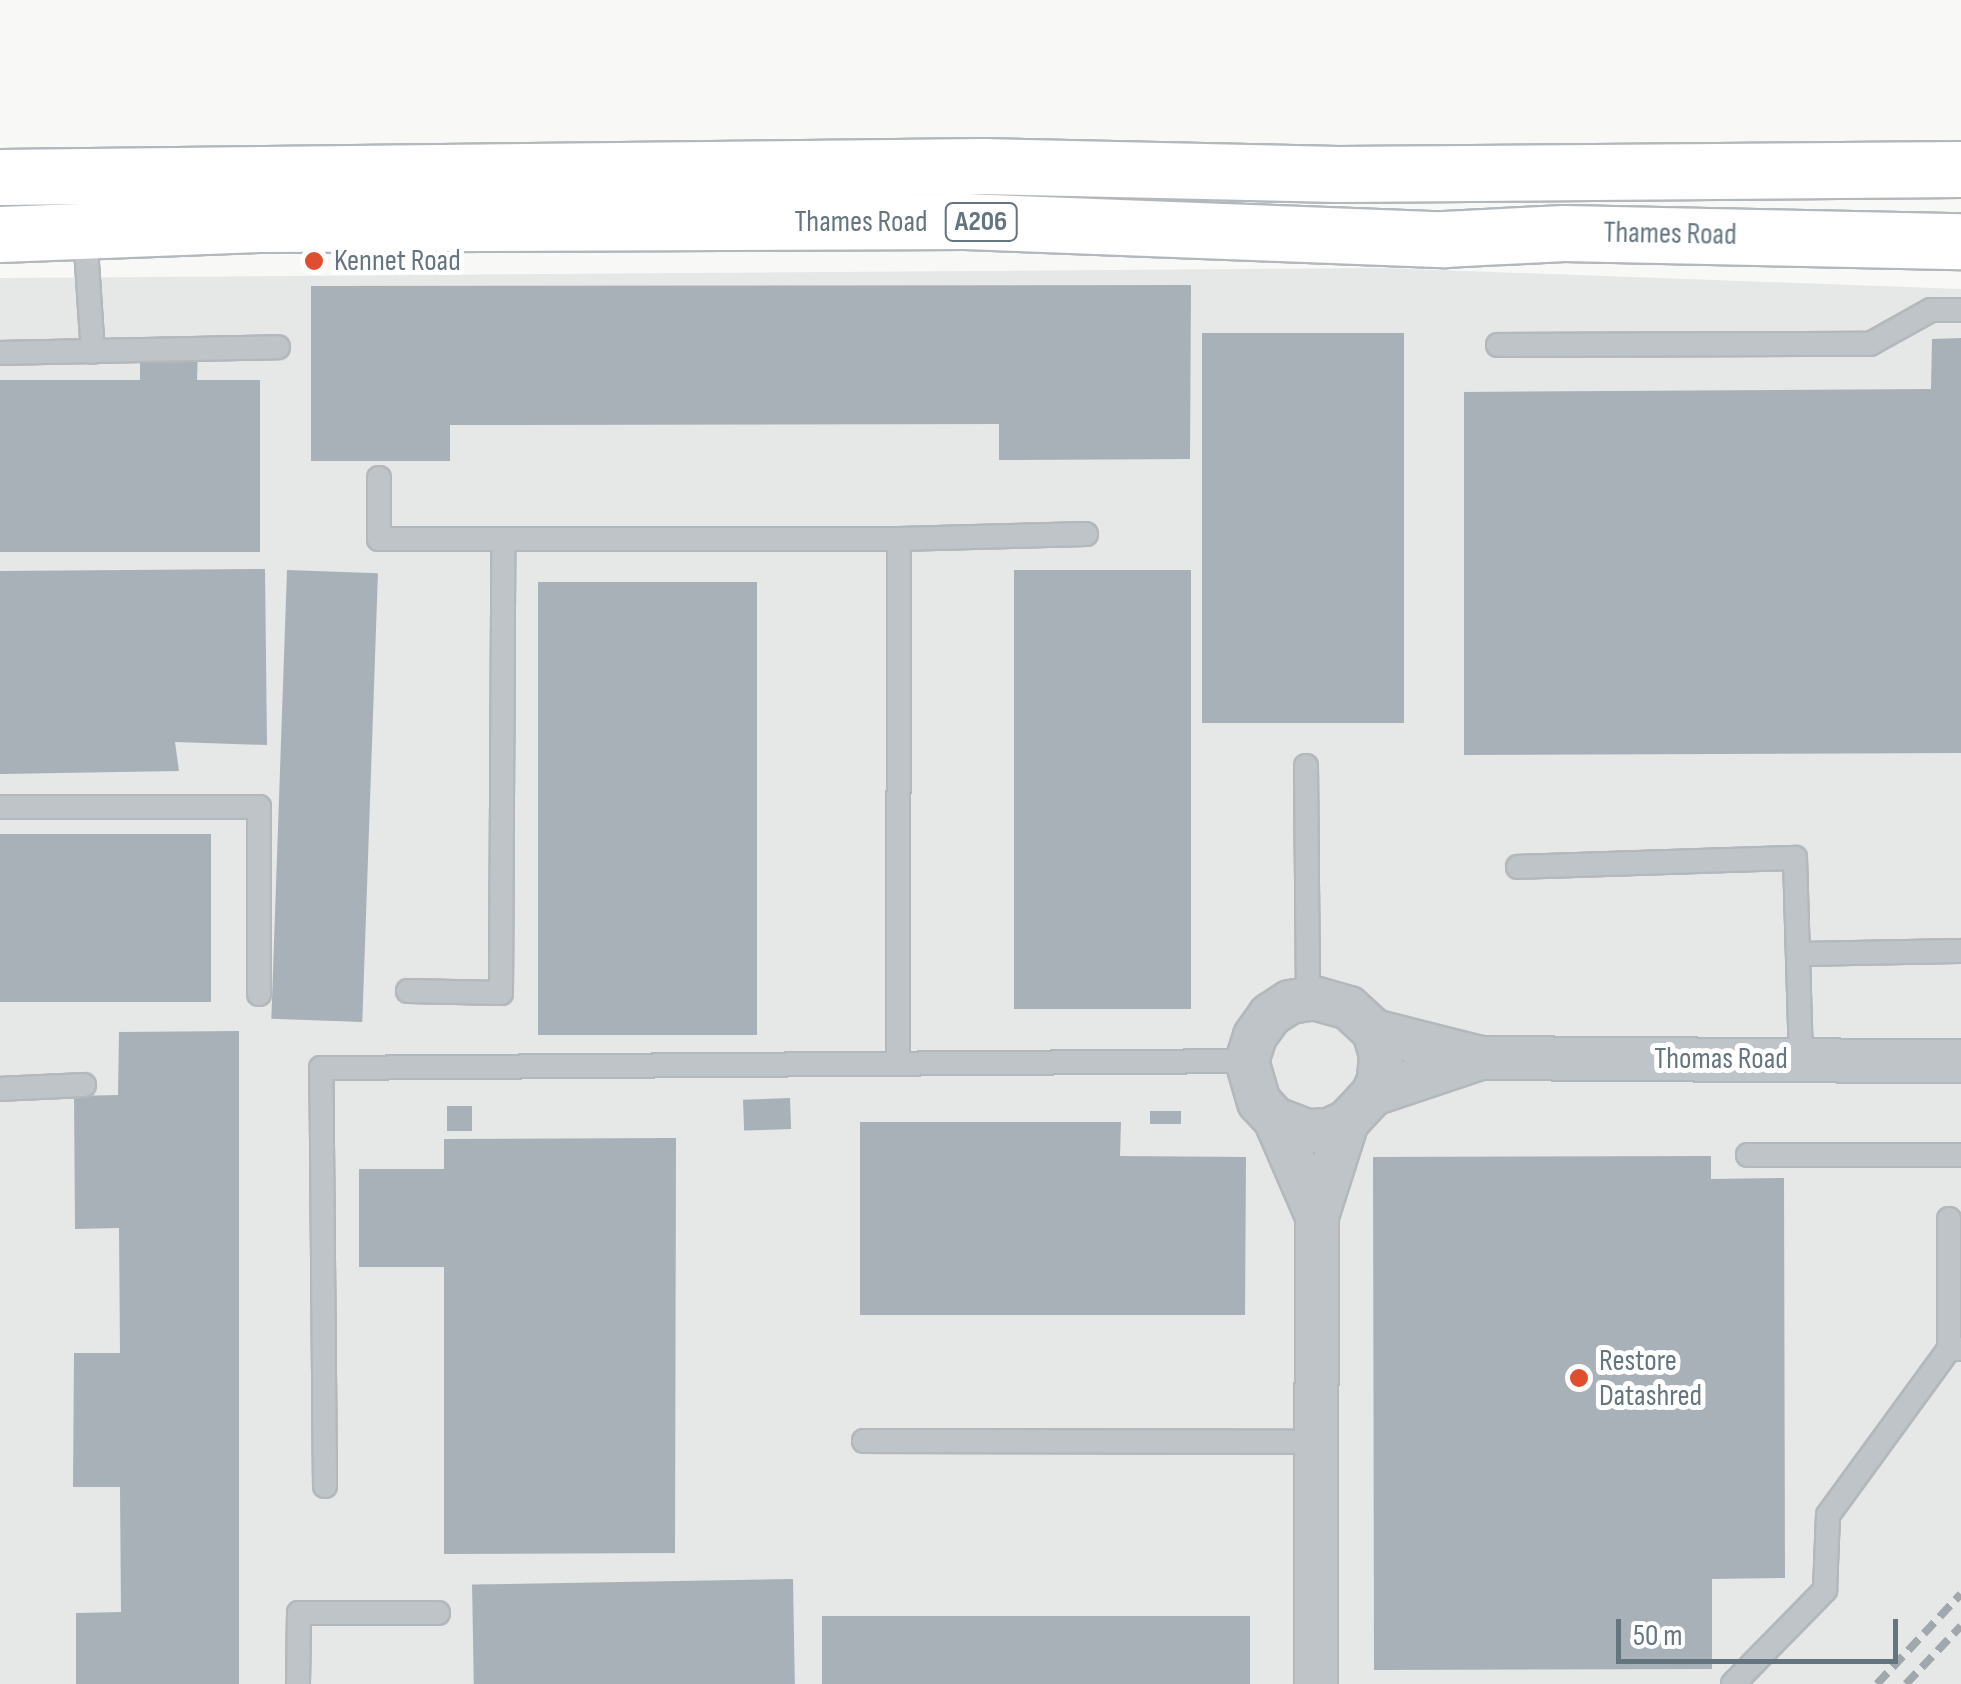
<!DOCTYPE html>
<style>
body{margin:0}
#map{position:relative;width:1961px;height:1684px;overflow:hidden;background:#f8f8f6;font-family:"Sofia Sans Condensed",sans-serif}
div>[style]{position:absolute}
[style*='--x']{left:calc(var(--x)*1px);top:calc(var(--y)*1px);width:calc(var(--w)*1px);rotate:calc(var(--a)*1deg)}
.built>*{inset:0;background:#e6e7e7}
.building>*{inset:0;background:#a8b1b7;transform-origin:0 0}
.roads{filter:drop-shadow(2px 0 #b3b8bc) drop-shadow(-2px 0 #b3b8bc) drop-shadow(0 2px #b3b8bc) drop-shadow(0 -2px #b3b8bc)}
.service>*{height:22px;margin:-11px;padding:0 11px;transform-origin:11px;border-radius:11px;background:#bfc4c8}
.minor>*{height:42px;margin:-21px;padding:0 21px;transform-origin:21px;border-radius:21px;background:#bfc4c8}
.primary>*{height:55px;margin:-27.5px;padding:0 27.5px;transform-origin:27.5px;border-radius:27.5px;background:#fff}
.rail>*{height:8px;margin-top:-4px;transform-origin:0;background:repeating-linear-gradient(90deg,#a1a8ad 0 15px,transparent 0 23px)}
.dots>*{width:28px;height:28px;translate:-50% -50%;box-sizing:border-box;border:5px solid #fff;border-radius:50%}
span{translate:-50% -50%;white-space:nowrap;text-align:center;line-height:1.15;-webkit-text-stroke:10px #fff;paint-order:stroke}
.shield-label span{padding:2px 8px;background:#fff;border:2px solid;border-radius:8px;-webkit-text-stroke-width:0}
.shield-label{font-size:28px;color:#647580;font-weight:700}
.street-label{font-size:30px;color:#647580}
.poi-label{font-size:30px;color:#647580}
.left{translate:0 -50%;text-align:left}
.scale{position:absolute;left:1616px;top:1619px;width:282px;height:45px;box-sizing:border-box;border:5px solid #647580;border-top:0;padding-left:12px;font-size:30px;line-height:35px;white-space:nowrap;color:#647580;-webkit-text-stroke:8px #fff;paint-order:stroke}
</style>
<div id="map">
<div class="built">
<i style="clip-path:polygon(1384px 268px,1961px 289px,1961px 1684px,0 1684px,0 278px)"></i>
</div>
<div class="building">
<i style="clip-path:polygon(1191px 285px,1190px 459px,999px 460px,999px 424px,450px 425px,450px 461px,311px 461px,311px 286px)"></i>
<i style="left:1202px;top:333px;width:202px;height:390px"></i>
<i style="clip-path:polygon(1961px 338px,1961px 753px,1464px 755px,1464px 392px,1931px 389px,1932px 339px)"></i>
<i style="clip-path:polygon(140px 351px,198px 351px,197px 380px,260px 380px,260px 552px,0 552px,0 380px,140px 380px)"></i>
<i style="clip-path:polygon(265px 569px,267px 745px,175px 742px,179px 771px,0 774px,0 571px)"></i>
<i style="left:287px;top:570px;width:91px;height:449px;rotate:2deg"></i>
<i style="left:1014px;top:570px;width:177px;height:439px"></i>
<i style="left:538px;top:582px;width:219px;height:453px"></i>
<i style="left:211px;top:834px;width:168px;height:211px;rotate:90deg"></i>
<i style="clip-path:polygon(239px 1031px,239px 1684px,76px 1684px,76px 1613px,121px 1612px,120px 1487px,73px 1487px,74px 1353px,120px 1353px,119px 1228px,75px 1229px,74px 1096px,118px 1095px,119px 1032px)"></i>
<i style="left:790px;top:1098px;width:31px;height:47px;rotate:88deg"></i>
<i style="left:447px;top:1106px;width:25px;height:25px"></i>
<i style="left:1150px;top:1111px;width:31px;height:13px"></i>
<i style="clip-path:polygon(860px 1122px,1121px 1122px,1120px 1156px,1246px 1157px,1245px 1315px,860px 1315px)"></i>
<i style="clip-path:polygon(676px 1138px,675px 1553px,444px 1554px,444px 1267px,359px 1267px,359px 1169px,444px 1169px,444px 1139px)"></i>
<i style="clip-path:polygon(1711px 1156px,1711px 1179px,1784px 1178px,1785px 1578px,1712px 1579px,1712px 1669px,1374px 1670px,1373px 1157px)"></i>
<i style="left:793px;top:1579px;width:105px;height:321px;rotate:89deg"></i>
<i style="left:822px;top:1616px;width:428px;height:68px"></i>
</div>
<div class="roads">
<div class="service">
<i style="--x:85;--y:233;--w:119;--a:86.2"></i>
<i style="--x:1498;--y:345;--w:372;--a:-0.2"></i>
<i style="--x:1870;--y:344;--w:70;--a:-29.1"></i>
<i style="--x:1931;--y:310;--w:30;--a:0"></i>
<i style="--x:0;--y:353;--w:278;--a:-1.2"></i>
<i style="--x:379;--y:478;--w:61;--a:90"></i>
<i style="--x:379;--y:539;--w:520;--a:0"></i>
<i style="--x:899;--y:539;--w:187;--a:-1.5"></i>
<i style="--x:1306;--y:766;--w:234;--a:89.5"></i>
<i style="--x:0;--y:807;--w:259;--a:0"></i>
<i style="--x:259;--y:807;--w:187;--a:90"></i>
<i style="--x:1518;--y:867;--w:277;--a:-1.9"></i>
<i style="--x:1795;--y:858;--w:202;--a:88.3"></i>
<i style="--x:1798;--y:954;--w:163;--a:-1.1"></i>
<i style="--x:408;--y:991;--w:93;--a:1.2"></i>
<i style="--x:501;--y:993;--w:454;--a:-89.7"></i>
<i style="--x:898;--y:1064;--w:525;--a:-89.89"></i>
<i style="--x:0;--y:1089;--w:84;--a:-2.7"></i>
<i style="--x:1748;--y:1155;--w:213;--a:0"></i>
<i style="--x:1949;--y:1349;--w:130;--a:-90"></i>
<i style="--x:864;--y:1441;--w:452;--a:0.1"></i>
<i style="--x:325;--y:1486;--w:418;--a:-90.5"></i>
<i style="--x:321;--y:1068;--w:926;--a:-0.43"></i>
<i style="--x:298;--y:1684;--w:71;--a:-89.2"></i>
<i style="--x:299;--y:1613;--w:139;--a:0"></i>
<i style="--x:1733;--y:1684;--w:132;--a:-45.6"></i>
<i style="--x:1825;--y:1590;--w:75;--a:-87.7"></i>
<i style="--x:1828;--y:1515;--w:205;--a:-53.9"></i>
<i style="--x:1949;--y:1349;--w:12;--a:0"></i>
</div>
<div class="minor">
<i style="--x:1374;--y:1031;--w:25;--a:74"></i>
<i style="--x:1381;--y:1055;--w:25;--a:95"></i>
<i style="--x:1379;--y:1080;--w:15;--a:113"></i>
<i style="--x:1373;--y:1094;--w:38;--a:133"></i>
<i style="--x:1347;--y:1122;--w:20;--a:156"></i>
<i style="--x:1329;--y:1130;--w:22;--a:177"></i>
<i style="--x:1307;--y:1131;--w:34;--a:-159"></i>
<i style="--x:1275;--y:1119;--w:23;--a:-133"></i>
<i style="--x:1259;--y:1102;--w:43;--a:-106.3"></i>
<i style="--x:1247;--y:1061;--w:26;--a:-72"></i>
<i style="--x:1255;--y:1036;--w:26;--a:-54"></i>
<i style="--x:1270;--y:1015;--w:24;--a:-33"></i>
<i style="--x:1290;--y:1002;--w:24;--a:-9"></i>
<i style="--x:1314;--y:998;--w:36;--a:16"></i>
<i style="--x:1349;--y:1008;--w:34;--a:43"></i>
<i style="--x:1374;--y:1031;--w:109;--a:14.3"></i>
<i style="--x:1480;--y:1058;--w:481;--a:0.4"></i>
<i style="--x:1373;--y:1094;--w:113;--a:-18.6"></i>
<i style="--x:1275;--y:1119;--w:106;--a:66.6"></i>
<i style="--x:1316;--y:1684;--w:468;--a:-89.9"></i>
<i style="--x:1317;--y:1216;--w:99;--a:-72.3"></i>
</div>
<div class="primary">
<i style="--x:0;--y:177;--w:984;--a:-0.64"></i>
<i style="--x:984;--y:166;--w:354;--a:1.3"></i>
<i style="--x:1338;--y:174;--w:623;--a:-0.46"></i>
<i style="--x:0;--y:234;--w:264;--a:-2.2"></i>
<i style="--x:264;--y:224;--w:701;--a:-0.25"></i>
<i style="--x:965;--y:221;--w:479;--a:2.2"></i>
<i style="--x:1444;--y:239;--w:120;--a:-2.9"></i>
<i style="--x:1564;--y:233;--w:397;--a:1.2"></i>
</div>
</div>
<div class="rail">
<i style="--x:1877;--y:1684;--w:123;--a:-47"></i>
<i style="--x:1906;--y:1684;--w:80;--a:-46.5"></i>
</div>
<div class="dots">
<i style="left:314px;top:261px;background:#df4f2f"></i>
<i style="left:1579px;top:1378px;background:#df4f2f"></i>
</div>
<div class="shield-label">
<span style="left:981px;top:222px">A206</span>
</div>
<div class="street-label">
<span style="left:861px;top:222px">Thames Road</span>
<span style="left:1670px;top:234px;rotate:1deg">Thames Road</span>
<span style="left:1721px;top:1059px">Thomas Road</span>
</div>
<div class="poi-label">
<span class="left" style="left:334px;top:261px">Kennet Road</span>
<span class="left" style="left:1599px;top:1378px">Restore<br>Datashred</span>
</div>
<div class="scale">50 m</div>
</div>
